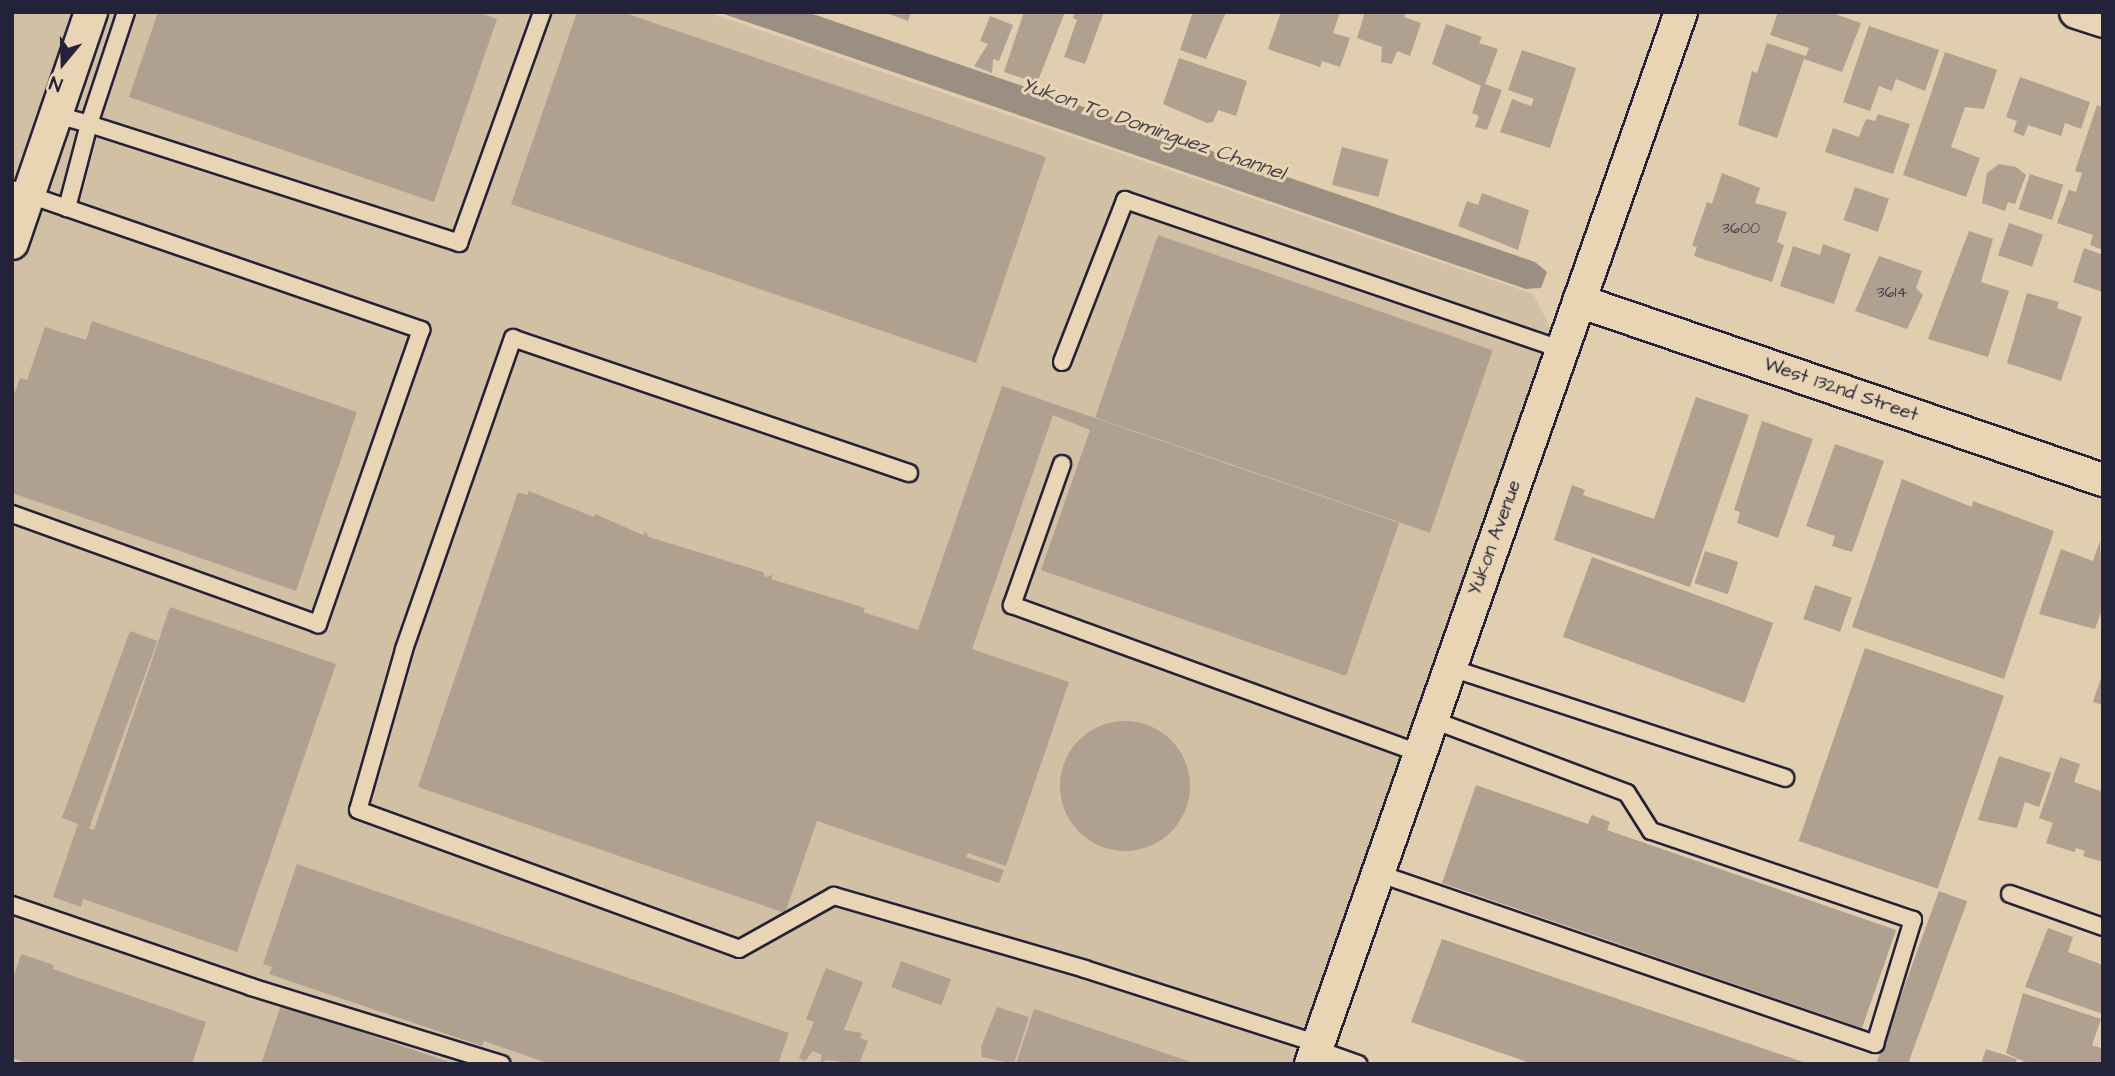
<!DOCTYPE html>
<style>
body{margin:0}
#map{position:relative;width:2115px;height:1076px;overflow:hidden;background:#e1ceae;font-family:"Architects Daughter",sans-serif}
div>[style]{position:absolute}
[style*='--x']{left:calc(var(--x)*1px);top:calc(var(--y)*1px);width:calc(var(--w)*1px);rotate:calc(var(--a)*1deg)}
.built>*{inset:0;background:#d2c0a5}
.water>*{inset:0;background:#9b8f84}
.building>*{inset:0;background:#afa090;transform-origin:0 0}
.round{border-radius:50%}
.roads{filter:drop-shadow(2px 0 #22223b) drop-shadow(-2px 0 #22223b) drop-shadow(0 2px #22223b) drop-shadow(0 -2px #22223b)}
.service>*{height:16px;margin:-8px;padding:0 8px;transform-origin:8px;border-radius:8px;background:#e9d5b3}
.minor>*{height:32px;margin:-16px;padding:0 16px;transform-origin:16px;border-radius:16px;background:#e9d5b3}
span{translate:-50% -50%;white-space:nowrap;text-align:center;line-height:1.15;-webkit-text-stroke:6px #e9d5b3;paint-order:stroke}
.number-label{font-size:16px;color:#454250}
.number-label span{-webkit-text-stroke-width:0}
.street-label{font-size:19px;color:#22223b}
.water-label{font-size:21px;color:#464351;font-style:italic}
.frame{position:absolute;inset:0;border:14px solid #22223b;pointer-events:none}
.north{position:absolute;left:28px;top:28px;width:70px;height:70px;-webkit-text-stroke:5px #e9d5b3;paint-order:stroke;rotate:199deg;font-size:19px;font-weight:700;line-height:28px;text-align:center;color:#22223b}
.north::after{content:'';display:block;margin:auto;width:24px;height:32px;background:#22223b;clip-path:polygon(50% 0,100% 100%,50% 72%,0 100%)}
</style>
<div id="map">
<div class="built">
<i style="clip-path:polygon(12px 12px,706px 12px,1533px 294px,1562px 350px,1312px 1064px,12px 1064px)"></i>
</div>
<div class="water">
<i style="clip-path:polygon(718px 12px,807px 12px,1535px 262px,1547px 272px,1541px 288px,1526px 289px)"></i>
</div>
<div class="building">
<i style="clip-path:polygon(158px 12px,478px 12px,497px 19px,434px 202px,129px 97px)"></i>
<i style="clip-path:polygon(577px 12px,622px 12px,1046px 157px,976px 363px,511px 204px)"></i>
<i style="clip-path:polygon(884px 12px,911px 12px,908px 21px)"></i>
<i style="clip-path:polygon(1024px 12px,1065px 12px,1037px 83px,1004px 72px)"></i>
<i style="clip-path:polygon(1075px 12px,1104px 12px,1085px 64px,1064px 57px,1077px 20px,1073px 18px)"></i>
<i style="clip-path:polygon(1193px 12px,1226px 12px,1206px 59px,1180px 50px)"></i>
<i style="clip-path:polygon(1281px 12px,1340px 12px,1333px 33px,1350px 38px,1340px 67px,1322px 61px,1320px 67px,1268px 49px)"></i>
<i style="clip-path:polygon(1365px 12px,1406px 12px,1404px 17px,1421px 23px,1410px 56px,1397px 51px,1392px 64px,1381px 62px,1382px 47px,1357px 38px)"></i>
<i style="clip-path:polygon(1778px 12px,1829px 12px,1861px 23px,1842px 72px,1804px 59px,1777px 138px,1738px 125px,1752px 71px,1757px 73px,1767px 43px,1806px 56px,1809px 48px,1770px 35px)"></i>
<i style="clip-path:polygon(990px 16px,1013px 25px,999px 61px,993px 59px,992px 73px,974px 66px,988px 44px,980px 41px)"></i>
<i style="clip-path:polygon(1446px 24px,1482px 37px,1479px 43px,1498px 49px,1485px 84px,1502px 90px,1487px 130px,1475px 127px,1479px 116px,1472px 113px,1481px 86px,1432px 64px)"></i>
<i style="clip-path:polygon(1869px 26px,1939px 50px,1925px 91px,1896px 79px,1892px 91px,1879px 86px,1870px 111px,1843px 102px)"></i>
<i style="clip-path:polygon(1522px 50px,1576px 68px,1550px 148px,1500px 132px,1512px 99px,1531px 106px,1534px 99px,1508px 90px)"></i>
<i style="clip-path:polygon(1945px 52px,1997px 70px,1984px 109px,1965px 107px,1951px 147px,1980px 158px,1966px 197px,1903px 175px)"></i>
<i style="clip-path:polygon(1179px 58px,1247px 81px,1236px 116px,1218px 110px,1213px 122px,1207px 123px,1163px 104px)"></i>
<i style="clip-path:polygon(2020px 77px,2090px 102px,2081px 129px,2065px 123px,2061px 136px,2028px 125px,2024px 136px,2013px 132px,2017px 121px,2006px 117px)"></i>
<i style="clip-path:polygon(2097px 105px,2103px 107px,2103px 250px,2090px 245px,2093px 235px,2057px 223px,2069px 190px,2076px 192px,2082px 173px,2075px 171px)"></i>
<i style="clip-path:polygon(1878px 114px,1910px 124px,1893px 174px,1825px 152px,1833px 128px,1859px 137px,1866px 119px,1875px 121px)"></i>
<i style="left:1342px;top:147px;width:48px;height:39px;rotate:15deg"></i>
<i style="clip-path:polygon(1999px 164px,2016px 167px,2026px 175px,2015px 204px,2008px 202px,2005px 211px,1982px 203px,1987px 173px)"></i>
<i style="clip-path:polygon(1722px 173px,1760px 188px,1755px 203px,1787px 212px,1777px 242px,1784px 245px,1772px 282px,1694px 256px,1697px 247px,1692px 246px,1707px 202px,1712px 204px)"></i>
<i style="left:2030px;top:174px;width:35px;height:37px;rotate:18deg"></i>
<i style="left:1855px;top:187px;width:36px;height:35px;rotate:19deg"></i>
<i style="clip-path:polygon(1482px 193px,1529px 210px,1518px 250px,1458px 226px,1467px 201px,1478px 205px)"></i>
<i style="left:2009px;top:223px;width:36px;height:34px;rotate:19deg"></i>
<i style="clip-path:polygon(1969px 231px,1993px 239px,1981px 282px,2009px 291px,1988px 357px,1928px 339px)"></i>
<i style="left:1158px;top:235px;width:354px;height:193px;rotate:19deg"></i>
<i style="clip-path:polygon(1823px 244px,1851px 254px,1834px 304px,1780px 286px,1793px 246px,1820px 255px)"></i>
<i style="clip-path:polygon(2084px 248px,2103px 255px,2103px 292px,2073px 282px)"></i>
<i style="clip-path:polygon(1879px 256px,1922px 271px,1916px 288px,1923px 295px,1907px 329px,1855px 311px)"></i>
<i style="clip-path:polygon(2027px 293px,2059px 302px,2057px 308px,2082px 317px,2061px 381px,2007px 363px)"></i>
<i style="clip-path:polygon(92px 321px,357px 412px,296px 591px,12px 493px,12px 400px,20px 378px,27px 380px,45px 327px,86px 340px)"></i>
<i style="clip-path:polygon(1002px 386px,1399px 523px,1346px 676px,1041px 570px,1090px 430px,1053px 415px,972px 649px,1069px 682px,1006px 866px,968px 853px,966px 857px,1004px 870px,999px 883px,817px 821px,785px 913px,418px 787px,518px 492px,527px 495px,529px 491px,594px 517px,595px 514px,643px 535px,645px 531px,649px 537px,763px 572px,765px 577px,773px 575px,771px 579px,865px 608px,863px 612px,918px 630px)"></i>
<i style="clip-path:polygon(1696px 397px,1749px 415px,1690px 587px,1554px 540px,1572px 485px,1585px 490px,1583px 495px,1654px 519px)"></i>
<i style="clip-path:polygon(1762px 421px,1813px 439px,1778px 538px,1737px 523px,1740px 512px,1734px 510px)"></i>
<i style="clip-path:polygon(1835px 444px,1884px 461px,1852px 552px,1832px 546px,1835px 536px,1806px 526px)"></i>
<i style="clip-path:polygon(1902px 479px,1972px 507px,1973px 501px,2054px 531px,2004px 679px,1852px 627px)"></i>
<i style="clip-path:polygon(2100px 541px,2103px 607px,2095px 629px,2039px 614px,2061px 549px,2093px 561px)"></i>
<i style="left:1705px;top:551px;width:35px;height:34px;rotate:18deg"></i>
<i style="left:1592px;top:557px;width:193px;height:85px;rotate:20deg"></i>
<i style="left:1815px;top:585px;width:39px;height:36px;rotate:19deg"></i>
<i style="clip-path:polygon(170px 607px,336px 664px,237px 952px,83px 899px,81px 907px,53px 897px,78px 824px,94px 830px)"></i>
<i style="left:130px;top:631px;width:29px;height:199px;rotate:20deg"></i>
<i style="left:1865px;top:648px;width:147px;height:204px;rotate:19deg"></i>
<i style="clip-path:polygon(2102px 675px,2103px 675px,2103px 705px,2093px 702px)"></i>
<i class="round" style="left:1060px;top:721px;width:130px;height:130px"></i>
<i style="clip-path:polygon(1999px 756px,2051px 773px,2039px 807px,2025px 802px,2017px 828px,1978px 820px)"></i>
<i style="clip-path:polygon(2060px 757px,2080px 764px,2074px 782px,2103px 792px,2103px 862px,2083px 856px,2085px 851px,2076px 848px,2074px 852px,2046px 843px,2053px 823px,2039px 818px)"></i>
<i style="clip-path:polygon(1476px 785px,1588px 824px,1592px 815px,1610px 822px,1607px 830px,1896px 930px,1862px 1028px,1442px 883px)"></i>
<i style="clip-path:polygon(297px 864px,789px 1033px,778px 1064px,550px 1064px,484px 1041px,482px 1046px,269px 974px,272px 967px,263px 964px)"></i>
<i style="left:1939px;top:891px;width:30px;height:183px;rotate:20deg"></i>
<i style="clip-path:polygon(2048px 928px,2073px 937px,2068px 952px,2103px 965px,2103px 1014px,2025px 987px)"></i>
<i style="clip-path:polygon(1442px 939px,1806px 1063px,1806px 1064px,1533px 1064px,1411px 1022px)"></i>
<i style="clip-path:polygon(21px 954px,54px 965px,53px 969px,206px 1022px,192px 1064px,30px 1064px,12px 1058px,12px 981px)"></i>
<i style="left:901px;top:961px;width:53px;height:28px;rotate:20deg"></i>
<i style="clip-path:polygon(826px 968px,863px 982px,844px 1030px,862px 1033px,860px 1038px,868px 1041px,859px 1064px,826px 1060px,820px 1064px,822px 1055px,813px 1051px,805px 1061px,799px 1058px,814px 1022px,806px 1019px)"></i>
<i style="clip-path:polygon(2023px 993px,2101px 1019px,2092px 1045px,2103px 1049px,2103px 1064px,2029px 1064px,2006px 1053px)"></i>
<i style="clip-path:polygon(281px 1005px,452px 1063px,452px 1064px,261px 1064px)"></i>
<i style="clip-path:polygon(997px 1007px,1029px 1017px,1014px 1064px,982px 1057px,981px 1047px)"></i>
<i style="clip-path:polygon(1034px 1009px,1194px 1063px,1193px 1064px,1016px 1064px)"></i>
<i style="clip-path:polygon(1986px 1049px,2017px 1059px,2015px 1064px,1981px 1064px)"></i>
</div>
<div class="roads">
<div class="service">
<i style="--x:126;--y:12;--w:118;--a:108.3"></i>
<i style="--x:89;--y:124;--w:389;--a:17.8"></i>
<i style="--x:459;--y:243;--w:245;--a:-70.2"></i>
<i style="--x:56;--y:115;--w:34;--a:15"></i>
<i style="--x:89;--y:124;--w:87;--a:104.7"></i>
<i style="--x:12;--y:189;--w:433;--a:19"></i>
<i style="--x:421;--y:330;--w:312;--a:109.3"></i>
<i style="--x:318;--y:624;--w:325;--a:-160.2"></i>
<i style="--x:1062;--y:362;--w:174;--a:-68.7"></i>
<i style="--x:1125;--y:200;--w:462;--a:18.9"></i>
<i style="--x:1062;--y:464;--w:150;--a:109.5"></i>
<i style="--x:1012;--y:605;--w:433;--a:20"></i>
<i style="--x:909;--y:473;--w:418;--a:-161.2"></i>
<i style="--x:513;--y:338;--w:330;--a:109.3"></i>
<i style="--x:404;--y:650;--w:166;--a:106"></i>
<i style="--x:358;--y:810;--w:406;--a:20"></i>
<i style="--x:739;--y:949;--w:109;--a:-29.2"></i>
<i style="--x:834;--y:896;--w:261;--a:16.2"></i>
<i style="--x:1085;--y:969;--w:245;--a:17.8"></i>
<i style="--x:1448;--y:667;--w:355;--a:18.2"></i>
<i style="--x:1377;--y:873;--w:527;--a:18.95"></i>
<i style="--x:1875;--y:1044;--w:130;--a:-73"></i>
<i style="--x:1913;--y:920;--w:277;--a:-161.2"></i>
<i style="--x:1651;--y:831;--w:45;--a:-122.3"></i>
<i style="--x:1627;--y:793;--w:210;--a:-159.4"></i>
<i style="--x:2010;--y:894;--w:99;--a:19.5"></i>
<i style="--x:12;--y:905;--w:253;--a:18.9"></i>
<i style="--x:251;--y:987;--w:262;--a:17.1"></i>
<i style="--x:1316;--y:1049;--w:45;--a:19.7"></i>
</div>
<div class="minor">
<i style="--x:2076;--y:12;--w:28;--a:18"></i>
<i style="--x:12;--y:243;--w:244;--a:-71.1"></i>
<i style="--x:1579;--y:301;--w:554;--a:18.86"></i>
<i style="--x:1311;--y:1064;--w:1115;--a:-70.62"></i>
</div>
</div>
<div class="number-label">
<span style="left:1741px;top:228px">3600</span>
<span style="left:1892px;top:292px">3614</span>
</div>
<div class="street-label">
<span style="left:1841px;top:390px;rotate:19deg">West 132nd Street</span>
<span style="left:1495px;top:538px;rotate:-70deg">Yukon Avenue</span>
</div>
<div class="water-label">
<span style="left:1153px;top:129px;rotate:19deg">Yukon To Dominguez Channel</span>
</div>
<div class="frame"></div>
<div class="north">N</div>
</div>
